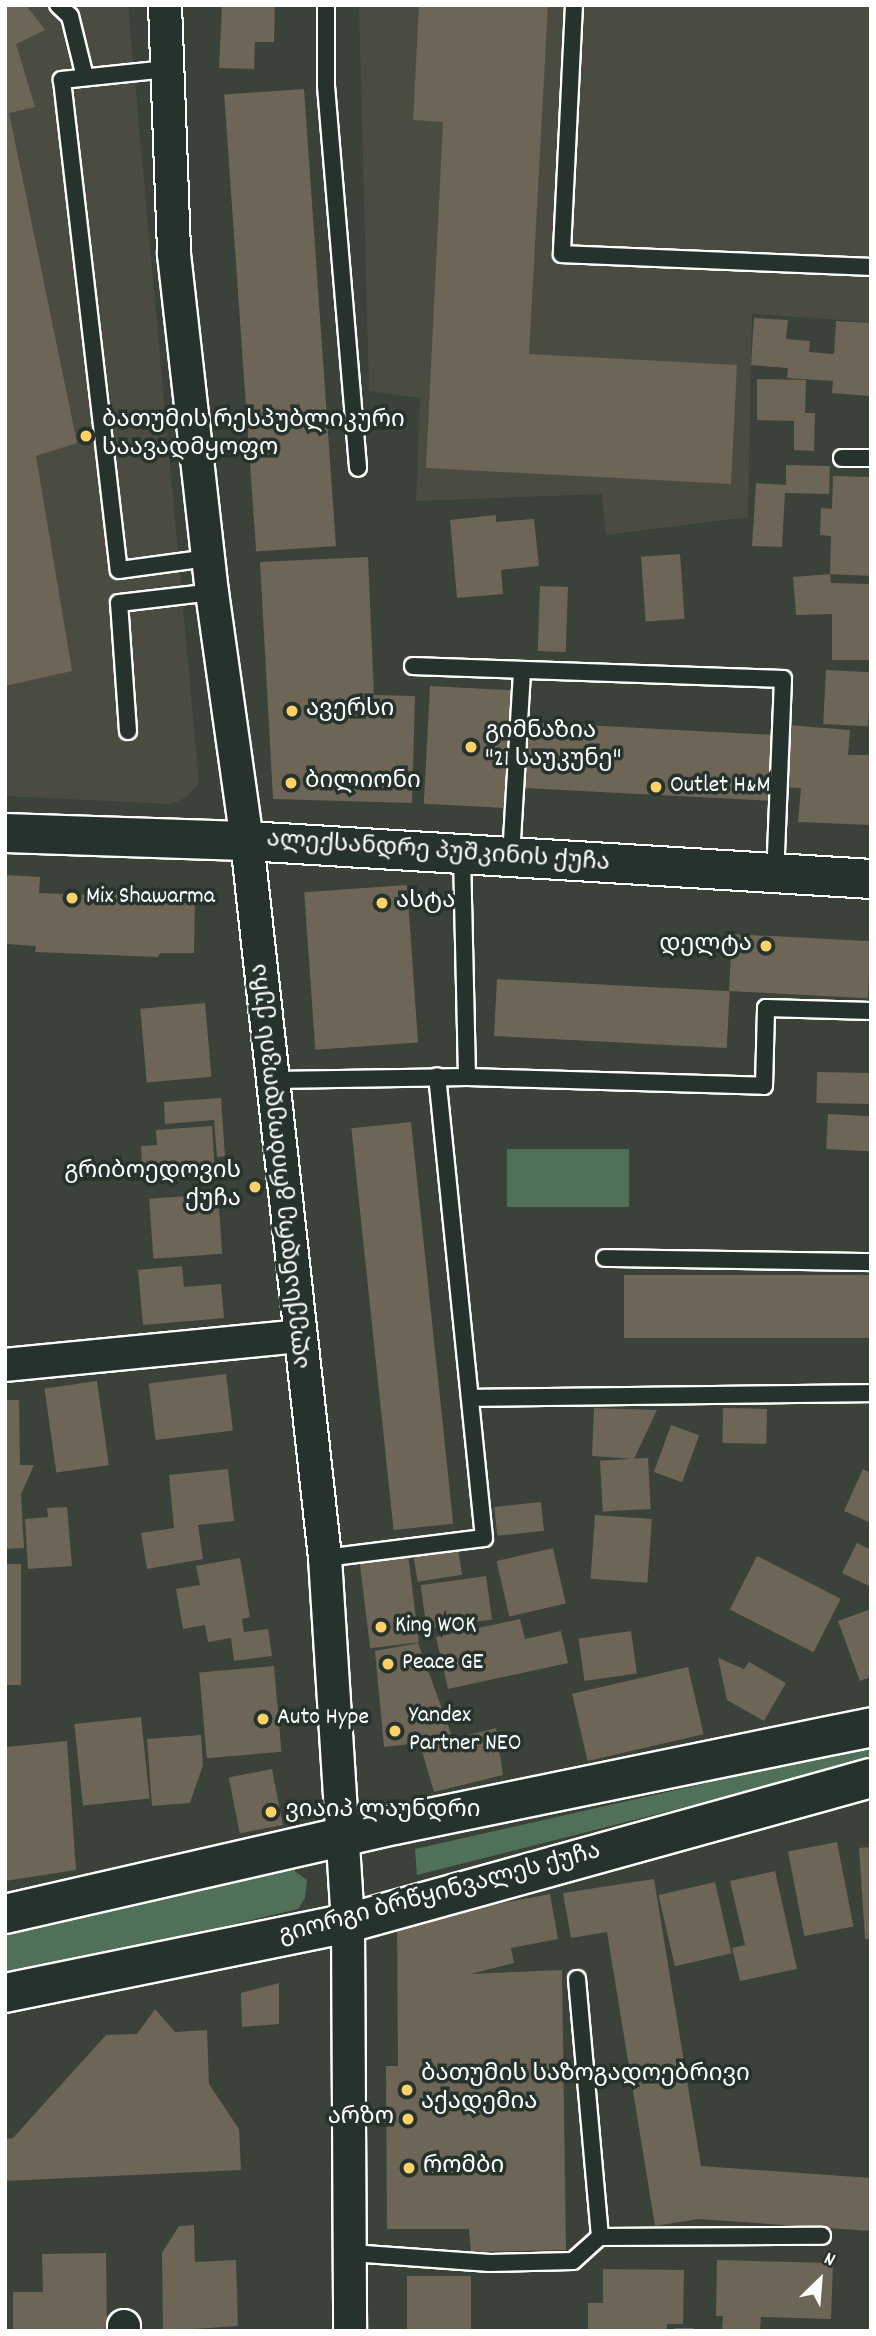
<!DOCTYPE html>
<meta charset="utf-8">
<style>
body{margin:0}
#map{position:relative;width:876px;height:2336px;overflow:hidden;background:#3b4239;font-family:Dekko,"Noto Sans Georgian",sans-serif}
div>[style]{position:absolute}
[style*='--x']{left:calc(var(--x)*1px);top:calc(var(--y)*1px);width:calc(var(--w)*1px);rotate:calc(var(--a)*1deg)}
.built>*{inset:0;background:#4a4c42}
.green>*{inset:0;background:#50705a;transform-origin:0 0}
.building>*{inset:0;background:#6d6556;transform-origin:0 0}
.roads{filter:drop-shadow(2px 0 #fff) drop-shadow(-2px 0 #fff) drop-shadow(0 2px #fff) drop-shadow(0 -2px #fff)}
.lane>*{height:16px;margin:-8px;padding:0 8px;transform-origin:8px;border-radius:8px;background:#26332d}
.street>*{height:32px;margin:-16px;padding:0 16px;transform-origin:16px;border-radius:16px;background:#26332d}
.secondary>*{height:38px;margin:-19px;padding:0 19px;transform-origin:19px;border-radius:19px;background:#26332d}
.dots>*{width:19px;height:19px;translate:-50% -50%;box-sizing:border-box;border:4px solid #26332d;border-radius:50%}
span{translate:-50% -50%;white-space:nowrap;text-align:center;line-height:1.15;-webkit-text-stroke:7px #26332d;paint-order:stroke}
.poi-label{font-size:24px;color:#fff}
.left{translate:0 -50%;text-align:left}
.right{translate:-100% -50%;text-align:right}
.street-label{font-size:24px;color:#fff}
.frame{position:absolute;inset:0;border:7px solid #fff;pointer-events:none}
.north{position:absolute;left:785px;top:2245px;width:70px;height:70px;-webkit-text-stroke:5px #26332d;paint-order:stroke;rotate:25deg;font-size:19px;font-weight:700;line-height:28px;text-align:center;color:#fff}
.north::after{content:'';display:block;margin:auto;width:24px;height:32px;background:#fff;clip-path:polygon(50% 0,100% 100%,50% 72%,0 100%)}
</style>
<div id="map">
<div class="built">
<i style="clip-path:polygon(5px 5px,128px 5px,199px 783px,187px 797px,171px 804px,5px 796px)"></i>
<i style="clip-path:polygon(359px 5px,871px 5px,871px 322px,752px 314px,748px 517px,606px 535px,602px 494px,416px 501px,420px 398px,369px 391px)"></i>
</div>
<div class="green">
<i style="left:507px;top:1149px;width:122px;height:58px"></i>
<i style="clip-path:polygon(871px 1746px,871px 1760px,417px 1875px,415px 1849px)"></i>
<i style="clip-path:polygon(289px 1867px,307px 1880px,305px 1898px,298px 1909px,5px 1978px,5px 1932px)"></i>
</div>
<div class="building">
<i style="clip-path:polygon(5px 5px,26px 5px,45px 30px,16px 44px,35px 107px,9px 113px,77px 443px,36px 456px,72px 671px,5px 686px)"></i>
<i style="clip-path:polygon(222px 5px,275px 5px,274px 42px,255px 42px,254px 69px,219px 68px)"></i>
<i style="clip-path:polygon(419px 5px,548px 5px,529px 354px,737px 365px,731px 484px,426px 468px,443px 122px,413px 120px)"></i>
<i style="left:304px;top:89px;width:458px;height:80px;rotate:86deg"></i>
<i style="clip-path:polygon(754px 318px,788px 320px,786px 339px,810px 341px,809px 352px,834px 354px,836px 321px,871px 323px,870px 396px,832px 393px,833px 381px,787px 378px,788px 368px,751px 365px)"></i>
<i style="clip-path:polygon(757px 379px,806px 380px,805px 413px,815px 413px,814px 451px,794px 450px,794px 421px,757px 420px)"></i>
<i style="clip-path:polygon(786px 465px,830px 466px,829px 494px,785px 493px,782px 547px,752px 546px,756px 483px,786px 485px)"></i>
<i style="clip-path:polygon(833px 476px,871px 477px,871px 576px,830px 574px,831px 536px,820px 535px,821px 508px,832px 509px)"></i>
<i style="clip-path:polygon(496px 515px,496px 522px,534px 519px,539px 566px,501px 570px,503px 594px,457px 598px,450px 520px)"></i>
<i style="left:680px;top:554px;width:65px;height:39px;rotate:86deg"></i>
<i style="clip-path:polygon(368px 557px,374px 695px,415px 696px,412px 803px,273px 799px,260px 562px)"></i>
<i style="clip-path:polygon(830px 574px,831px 583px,871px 584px,871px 660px,832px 660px,832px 614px,796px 615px,793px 577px)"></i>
<i style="left:540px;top:586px;width:28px;height:65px;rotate:2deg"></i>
<i style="left:826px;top:670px;width:45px;height:54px;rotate:3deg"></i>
<i style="left:430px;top:686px;width:86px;height:118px;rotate:3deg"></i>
<i style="left:527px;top:722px;width:245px;height:66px;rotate:3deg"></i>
<i style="clip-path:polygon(787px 725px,850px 730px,848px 755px,871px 755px,871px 825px,798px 822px,801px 788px,782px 787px)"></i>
<i style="clip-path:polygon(5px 875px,40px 877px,39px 893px,90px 895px,91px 889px,195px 896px,194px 953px,160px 953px,158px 957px,35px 952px,36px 946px,5px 944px)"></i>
<i style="left:407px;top:885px;width:158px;height:103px;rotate:86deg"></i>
<i style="left:732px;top:934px;width:139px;height:57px;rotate:3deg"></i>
<i style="left:497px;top:979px;width:233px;height:57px;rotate:3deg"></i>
<i style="left:205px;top:1003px;width:74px;height:65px;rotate:85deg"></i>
<i style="left:817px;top:1072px;width:54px;height:31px;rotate:1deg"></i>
<i style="clip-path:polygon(221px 1098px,225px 1156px,217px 1157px,214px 1120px,165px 1124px,164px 1102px)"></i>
<i style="left:828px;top:1114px;width:43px;height:35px;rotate:3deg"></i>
<i style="left:411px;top:1122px;width:404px;height:60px;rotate:84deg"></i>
<i style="clip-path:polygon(212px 1126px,215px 1175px,159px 1178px,158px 1165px,142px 1166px,141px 1146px,157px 1145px,156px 1130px)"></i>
<i style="left:218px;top:1194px;width:60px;height:69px;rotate:86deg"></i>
<i style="clip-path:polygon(182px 1266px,184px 1287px,221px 1284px,224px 1318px,143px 1325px,138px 1270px)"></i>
<i style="left:871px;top:1275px;width:63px;height:247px;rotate:90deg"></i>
<i style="left:226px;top:1374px;width:57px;height:78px;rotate:83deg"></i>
<i style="left:97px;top:1381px;width:85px;height:53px;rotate:82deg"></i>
<i style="clip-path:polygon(5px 1400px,19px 1400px,20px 1465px,34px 1465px,21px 1494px,24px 1548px,5px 1549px)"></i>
<i style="clip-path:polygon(594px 1408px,657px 1410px,634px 1459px,592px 1456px)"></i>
<i style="left:723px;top:1408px;width:44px;height:35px;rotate:1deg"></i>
<i style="left:671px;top:1425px;width:30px;height:50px;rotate:20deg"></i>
<i style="left:648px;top:1458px;width:51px;height:48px;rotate:87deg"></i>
<i style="clip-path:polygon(228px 1469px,234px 1521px,198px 1525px,203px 1559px,147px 1569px,141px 1533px,174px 1528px,169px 1475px)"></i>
<i style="clip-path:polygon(863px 1469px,871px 1473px,871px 1523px,844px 1511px)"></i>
<i style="left:541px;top:1502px;width:29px;height:47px;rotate:84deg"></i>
<i style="clip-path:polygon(67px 1507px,72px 1566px,28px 1569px,25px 1519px,48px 1517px,47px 1508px)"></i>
<i style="left:595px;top:1515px;width:57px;height:64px;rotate:4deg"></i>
<i style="clip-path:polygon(857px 1543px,871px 1550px,871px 1587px,842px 1573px)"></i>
<i style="left:553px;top:1548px;width:57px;height:58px;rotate:77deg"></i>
<i style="left:458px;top:1549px;width:26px;height:45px;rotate:81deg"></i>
<i style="left:408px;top:1554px;width:89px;height:49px;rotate:83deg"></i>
<i style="left:757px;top:1556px;width:94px;height:60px;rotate:27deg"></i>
<i style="clip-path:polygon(240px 1558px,250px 1617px,242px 1619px,244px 1632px,268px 1629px,272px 1656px,234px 1661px,231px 1638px,208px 1642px,205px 1625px,183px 1629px,176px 1589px,200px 1585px,196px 1566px)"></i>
<i style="left:5px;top:1564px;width:16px;height:121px"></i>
<i style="left:486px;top:1576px;width:44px;height:66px;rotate:82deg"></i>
<i style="clip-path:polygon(871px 1609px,871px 1677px,860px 1681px,838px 1621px)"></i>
<i style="clip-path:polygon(520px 1619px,525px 1639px,561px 1631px,568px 1663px,448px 1689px,436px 1637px)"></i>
<i style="left:631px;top:1631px;width:43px;height:53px;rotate:82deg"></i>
<i style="clip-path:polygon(418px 1643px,453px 1739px,496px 1728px,503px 1775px,434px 1792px,421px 1748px,453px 1739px,384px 1747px,375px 1651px)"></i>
<i style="clip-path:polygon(718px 1658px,744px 1669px,749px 1662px,786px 1683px,764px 1721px,727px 1700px)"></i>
<i style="left:274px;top:1666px;width:86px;height:75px;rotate:85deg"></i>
<i style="left:688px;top:1667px;width:69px;height:119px;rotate:77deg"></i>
<i style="left:141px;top:1717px;width:82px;height:67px;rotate:84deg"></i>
<i style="clip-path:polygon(201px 1735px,203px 1765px,190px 1803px,152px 1806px,147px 1739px)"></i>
<i style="clip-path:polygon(67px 1741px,76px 1870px,5px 1881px,5px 1747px)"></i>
<i style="left:272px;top:1769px;width:57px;height:44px;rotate:79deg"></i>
<i style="left:837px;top:1842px;width:86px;height:50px;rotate:79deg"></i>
<i style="clip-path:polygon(871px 1847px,871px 1939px,865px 1939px,859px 1848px)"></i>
<i style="clip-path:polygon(775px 1871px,797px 1969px,740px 1981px,732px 1948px,745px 1945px,730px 1881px)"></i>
<i style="clip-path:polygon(654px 1879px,701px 2166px,871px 2178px,871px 2231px,698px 2219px,655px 2226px,607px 1932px,571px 1938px,563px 1893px)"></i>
<i style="left:715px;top:1882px;width:73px;height:58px;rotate:77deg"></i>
<i style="clip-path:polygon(550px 1894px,558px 1939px,511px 1948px,514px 1963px,470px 1974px,562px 1970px,566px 2250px,471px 2252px,469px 2229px,387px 2229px,386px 2066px,398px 2066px,397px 1923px)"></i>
<i style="clip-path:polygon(279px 1983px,279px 2024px,242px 2027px,241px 1993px)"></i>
<i style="clip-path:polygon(155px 2009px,175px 2032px,207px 2030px,209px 2084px,239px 2129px,241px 2170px,5px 2181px,5px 2139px,13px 2138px,106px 2035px,137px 2034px)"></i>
<i style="clip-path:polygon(194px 2225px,195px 2262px,236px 2260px,238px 2326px,163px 2331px,162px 2253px,179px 2226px)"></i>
<i style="clip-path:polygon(106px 2253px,107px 2331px,13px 2331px,13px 2292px,43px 2292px,42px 2254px)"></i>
<i style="clip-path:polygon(717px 2260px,833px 2263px,831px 2319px,761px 2317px,760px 2331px,722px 2331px,723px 2316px,716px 2316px)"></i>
<i style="clip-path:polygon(603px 2269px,684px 2270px,683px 2324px,667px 2324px,667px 2331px,588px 2331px,588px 2303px,603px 2303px)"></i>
<i style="left:407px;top:2276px;width:64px;height:55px"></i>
<i style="left:675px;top:2328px;width:19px;height:3px"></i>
</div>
<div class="roads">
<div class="lane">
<i style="--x:58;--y:5;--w:16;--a:43"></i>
<i style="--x:70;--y:16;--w:63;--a:76.2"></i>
<i style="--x:326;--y:5;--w:81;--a:90"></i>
<i style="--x:326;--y:86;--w:383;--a:85.2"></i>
<i style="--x:574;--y:5;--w:249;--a:92.8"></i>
<i style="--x:562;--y:254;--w:309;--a:2.4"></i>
<i style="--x:167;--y:69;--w:106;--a:174"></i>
<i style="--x:62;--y:80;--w:493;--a:83.4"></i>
<i style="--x:119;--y:570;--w:90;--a:-7.7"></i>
<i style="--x:842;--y:458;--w:29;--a:0"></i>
<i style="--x:413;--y:666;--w:370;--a:2"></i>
<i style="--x:783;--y:679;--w:195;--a:92.3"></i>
<i style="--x:128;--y:731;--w:128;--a:-94"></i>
<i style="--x:119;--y:603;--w:94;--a:-6.7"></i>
<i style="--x:462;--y:855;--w:222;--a:88.7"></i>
<i style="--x:467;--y:1077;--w:297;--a:1.7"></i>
<i style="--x:764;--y:1086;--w:78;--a:-88.5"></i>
<i style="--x:766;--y:1008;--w:105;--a:1.6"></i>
<i style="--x:511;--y:857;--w:187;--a:-86.6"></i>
<i style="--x:273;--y:1080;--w:194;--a:-0.9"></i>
<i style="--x:605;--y:1258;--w:266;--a:0.9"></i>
<i style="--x:471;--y:1398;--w:400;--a:-0.7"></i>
<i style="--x:325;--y:1558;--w:160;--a:-7.2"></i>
<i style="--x:484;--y:1538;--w:464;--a:-95.8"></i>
<i style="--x:577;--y:1979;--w:259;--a:84.9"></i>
<i style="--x:351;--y:2253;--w:139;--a:4.1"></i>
<i style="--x:490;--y:2263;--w:83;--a:-1.4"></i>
<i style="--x:573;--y:2261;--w:36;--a:-42"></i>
<i style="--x:600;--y:2237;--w:222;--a:-0.3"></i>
</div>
<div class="street">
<i style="--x:165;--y:5;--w:249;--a:87.9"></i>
<i style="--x:174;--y:254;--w:340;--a:83.6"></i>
<i style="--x:212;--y:592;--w:251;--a:82"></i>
<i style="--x:247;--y:841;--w:721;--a:83.79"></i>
<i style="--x:325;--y:1558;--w:366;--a:86.4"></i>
<i style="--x:348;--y:1923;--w:408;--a:89.7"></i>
<i style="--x:5;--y:1365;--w:295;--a:-5.6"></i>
<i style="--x:124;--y:2331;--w:5;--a:-90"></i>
</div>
<div class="secondary">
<i style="--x:5;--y:833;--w:242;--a:1.9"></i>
<i style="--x:247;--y:841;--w:625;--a:3.48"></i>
<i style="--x:5;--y:1914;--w:400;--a:-12.9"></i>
<i style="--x:395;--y:1825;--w:486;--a:-11.6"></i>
<i style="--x:5;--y:1993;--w:350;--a:-11.5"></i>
<i style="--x:348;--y:1923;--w:543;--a:-15.5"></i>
</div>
</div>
<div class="dots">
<i style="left:86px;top:436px;background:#ffd166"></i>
<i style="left:292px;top:711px;background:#ffd166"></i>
<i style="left:471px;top:747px;background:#ffd166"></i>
<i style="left:291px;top:783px;background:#ffd166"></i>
<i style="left:656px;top:787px;background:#ffd166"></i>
<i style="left:72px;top:898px;background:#ffd166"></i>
<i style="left:382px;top:903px;background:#ffd166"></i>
<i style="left:766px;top:946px;background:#ffd166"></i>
<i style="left:255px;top:1187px;background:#ffd166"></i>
<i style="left:381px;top:1627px;background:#ffd166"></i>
<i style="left:388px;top:1664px;background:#ffd166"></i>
<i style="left:263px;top:1719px;background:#ffd166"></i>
<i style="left:395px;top:1731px;background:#ffd166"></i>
<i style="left:271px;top:1812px;background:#ffd166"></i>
<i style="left:407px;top:2090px;background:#ffd166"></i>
<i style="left:408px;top:2119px;background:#ffd166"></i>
<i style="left:409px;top:2168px;background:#ffd166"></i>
</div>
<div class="poi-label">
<span class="left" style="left:102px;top:436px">ბათუმის რესპუბლიკური<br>საავადმყოფო</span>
<span class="left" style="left:306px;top:711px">ავერსი</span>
<span class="left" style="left:485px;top:747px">გიმნაზია<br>"21 საუკუნე"</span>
<span class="left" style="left:305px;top:783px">ბილიონი</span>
<span class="left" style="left:670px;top:787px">Outlet H&amp;M</span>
<span class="left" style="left:86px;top:898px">Mix Shawarma</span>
<span class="left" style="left:396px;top:903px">ასტა</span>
<span class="right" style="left:752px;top:946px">დელტა</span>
<span class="right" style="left:241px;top:1187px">გრიბოედოვის<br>ქუჩა</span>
<span class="left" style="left:395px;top:1627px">King WOK</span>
<span class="left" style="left:402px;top:1664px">Peace GE</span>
<span class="left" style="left:409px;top:1731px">Yandex<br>Partner NEO</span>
<span class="left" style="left:277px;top:1719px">Auto Hype</span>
<span class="left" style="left:285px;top:1812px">ვიაიპ ლაუნდრი</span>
<span class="left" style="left:421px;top:2090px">ბათუმის საზოგადოებრივი<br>აქადემია</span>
<span class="right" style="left:394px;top:2119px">არზო</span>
<span class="left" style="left:423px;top:2168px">რომბი</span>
</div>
<div class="street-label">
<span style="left:438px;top:853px;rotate:4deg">ალექსანდრე პუშკინის ქუჩა</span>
<span style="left:282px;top:1166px;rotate:-96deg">ალექსანდრე გრიბოედოვის ქუჩა</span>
<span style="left:440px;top:1895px;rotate:-15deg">გიორგი ბრწყინვალეს ქუჩა</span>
</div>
<div class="frame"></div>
<div class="north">N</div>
</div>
